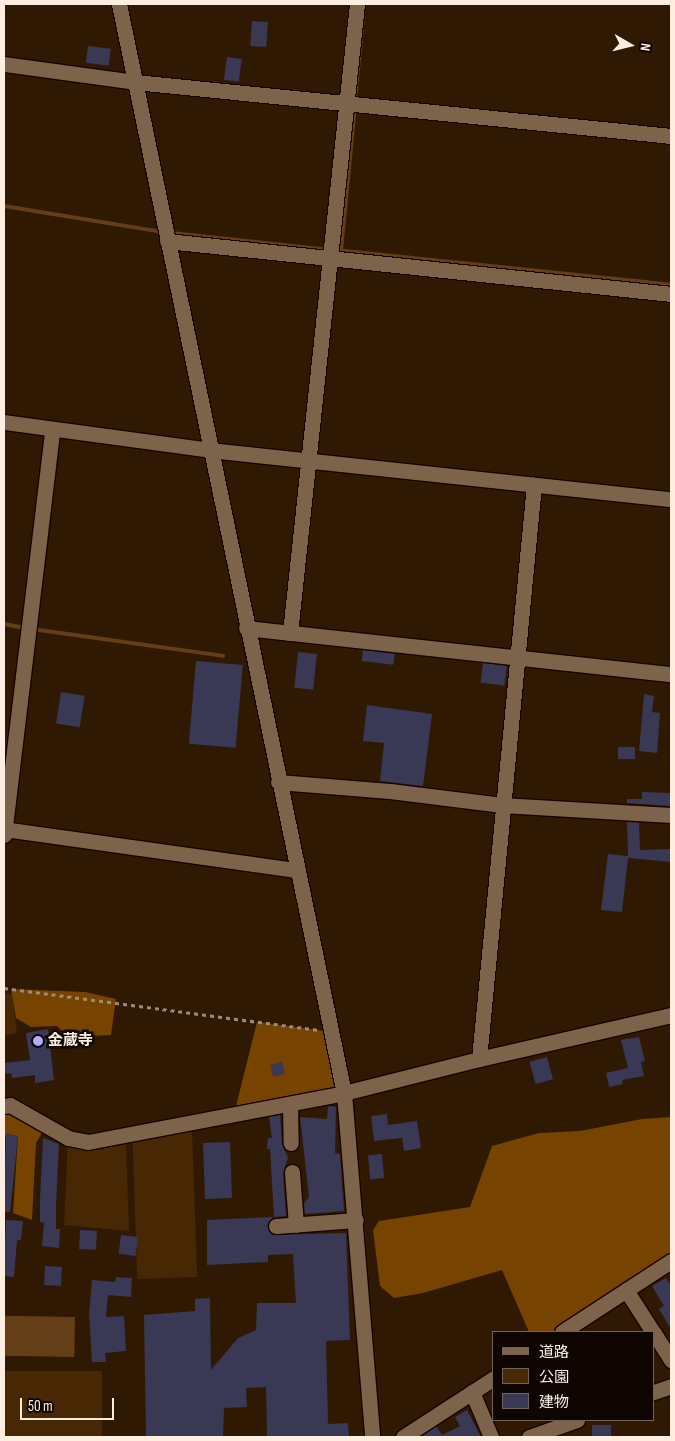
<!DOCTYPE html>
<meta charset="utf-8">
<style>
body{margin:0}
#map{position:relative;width:675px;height:1441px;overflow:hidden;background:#2f1902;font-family:"Sofia Sans Condensed","Noto Sans JP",sans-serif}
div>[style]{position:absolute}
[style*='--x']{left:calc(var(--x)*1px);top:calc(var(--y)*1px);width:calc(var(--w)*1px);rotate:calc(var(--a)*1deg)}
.green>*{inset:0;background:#472704;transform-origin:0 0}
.forest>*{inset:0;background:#764300}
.water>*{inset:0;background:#643e17;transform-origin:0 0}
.stream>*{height:4px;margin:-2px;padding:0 2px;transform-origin:2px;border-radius:2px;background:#643e17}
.building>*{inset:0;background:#393855;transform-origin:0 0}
.path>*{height:2.5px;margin-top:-1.25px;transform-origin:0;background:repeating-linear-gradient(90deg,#9d8a78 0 4px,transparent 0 8px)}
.roads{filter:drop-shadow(1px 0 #160400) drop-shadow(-1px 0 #160400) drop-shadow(0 1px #160400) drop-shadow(0 -1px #160400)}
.minor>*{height:15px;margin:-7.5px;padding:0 7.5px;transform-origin:7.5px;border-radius:7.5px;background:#7e634b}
.dots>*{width:14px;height:14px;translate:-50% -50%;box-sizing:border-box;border:2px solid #100601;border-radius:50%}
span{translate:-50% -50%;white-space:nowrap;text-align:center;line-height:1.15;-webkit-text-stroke:5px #100601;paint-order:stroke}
.poi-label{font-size:15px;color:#feeee1;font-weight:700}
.left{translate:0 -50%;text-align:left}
.frame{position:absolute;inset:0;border:5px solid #feeee1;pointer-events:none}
.legend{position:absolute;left:492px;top:1331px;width:162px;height:90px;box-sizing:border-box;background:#100601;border:1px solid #6f635b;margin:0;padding:6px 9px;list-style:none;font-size:15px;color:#feeee1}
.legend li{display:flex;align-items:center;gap:10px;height:25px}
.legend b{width:25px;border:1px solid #6f635b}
.north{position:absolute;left:605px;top:20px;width:50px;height:50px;-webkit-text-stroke:4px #100601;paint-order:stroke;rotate:98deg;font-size:14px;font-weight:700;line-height:20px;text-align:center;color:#feeee1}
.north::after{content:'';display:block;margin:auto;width:18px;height:22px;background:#feeee1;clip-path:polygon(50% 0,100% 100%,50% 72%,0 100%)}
.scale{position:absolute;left:20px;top:1398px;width:94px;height:22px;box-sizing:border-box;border:2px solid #feeee1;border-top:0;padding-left:6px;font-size:15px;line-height:18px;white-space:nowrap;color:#feeee1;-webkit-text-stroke:4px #100601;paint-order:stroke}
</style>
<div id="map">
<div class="green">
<i style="clip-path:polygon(4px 993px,12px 994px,17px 1033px,4px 1036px)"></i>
<i style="left:192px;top:1127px;width:150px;height:60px;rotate:88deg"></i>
<i style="clip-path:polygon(68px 1138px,126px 1142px,129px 1231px,64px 1225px)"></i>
<i style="left:4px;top:1371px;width:98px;height:66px"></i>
</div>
<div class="forest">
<i style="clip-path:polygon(11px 989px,85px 992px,116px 999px,111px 1035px,68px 1037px,57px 1026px,31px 1027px,16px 1018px)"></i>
<i style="clip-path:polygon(257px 1022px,333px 1032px,344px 1093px,234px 1114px)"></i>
<i style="clip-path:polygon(4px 1107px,46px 1126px,36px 1143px,32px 1220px,13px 1213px,18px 1136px,6px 1134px,4px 1145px)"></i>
<i style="clip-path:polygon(671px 1117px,671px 1261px,561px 1332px,529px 1332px,502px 1270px,423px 1293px,394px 1298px,380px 1286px,373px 1230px,379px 1221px,470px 1207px,492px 1146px,539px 1133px,580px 1131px,642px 1119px)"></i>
</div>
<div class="water">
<i style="left:75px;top:1317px;width:40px;height:71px;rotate:91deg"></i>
</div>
<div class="stream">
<i style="--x:355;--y:100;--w:83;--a:-84.5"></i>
<i style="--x:4;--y:206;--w:160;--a:9.3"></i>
<i style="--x:171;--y:233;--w:159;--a:6.1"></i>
<i style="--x:335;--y:250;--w:338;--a:5.9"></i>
<i style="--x:341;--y:251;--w:146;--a:-84.5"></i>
<i style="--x:4;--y:624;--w:21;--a:11"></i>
<i style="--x:32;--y:629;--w:193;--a:8"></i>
</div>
<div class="building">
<i style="left:252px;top:21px;width:16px;height:25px;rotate:4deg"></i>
<i style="left:88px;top:46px;width:23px;height:17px;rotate:7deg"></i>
<i style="left:227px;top:57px;width:15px;height:23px;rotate:8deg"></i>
<i style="left:363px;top:650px;width:32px;height:11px;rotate:7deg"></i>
<i style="left:298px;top:652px;width:19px;height:36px;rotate:6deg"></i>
<i style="left:196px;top:661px;width:47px;height:83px;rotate:5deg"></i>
<i style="left:483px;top:663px;width:24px;height:20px;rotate:7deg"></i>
<i style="left:61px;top:692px;width:24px;height:32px;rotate:9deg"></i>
<i style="clip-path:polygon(644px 694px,654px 696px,652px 712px,660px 713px,657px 753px,639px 751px)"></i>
<i style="clip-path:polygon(367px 705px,432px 714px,423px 786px,380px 781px,384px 743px,363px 741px)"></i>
<i style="left:618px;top:747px;width:17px;height:12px"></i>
<i style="clip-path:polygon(642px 792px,671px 793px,671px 806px,627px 803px,627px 799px,642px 799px)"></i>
<i style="clip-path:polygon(627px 822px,639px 823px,640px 850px,671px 849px,671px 862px,628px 858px,622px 912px,601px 910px,608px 854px,628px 856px)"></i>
<i style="clip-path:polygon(48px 1029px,54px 1080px,35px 1083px,35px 1075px,12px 1078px,11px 1073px,4px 1074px,4px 1063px,30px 1060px,26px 1033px)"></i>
<i style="clip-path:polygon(639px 1037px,645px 1061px,641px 1062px,644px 1076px,622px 1080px,623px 1084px,609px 1087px,606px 1073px,628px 1068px,621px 1040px)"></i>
<i style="left:547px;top:1057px;width:23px;height:18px;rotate:75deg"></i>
<i style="left:282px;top:1062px;width:12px;height:12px;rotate:76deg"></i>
<i style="clip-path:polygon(328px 1106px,336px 1107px,335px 1153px,340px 1154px,344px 1211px,305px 1214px,304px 1203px,309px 1197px,300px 1117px,327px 1119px)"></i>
<i style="clip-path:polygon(387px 1114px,388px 1125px,417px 1121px,421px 1148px,404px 1151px,402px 1138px,374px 1141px,371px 1116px)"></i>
<i style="clip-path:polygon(280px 1115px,282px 1144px,288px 1158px,283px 1173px,286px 1216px,274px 1217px,270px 1149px,267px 1149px,268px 1138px,272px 1138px,269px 1117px)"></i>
<i style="clip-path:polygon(6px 1134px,18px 1136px,10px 1212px,4px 1212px)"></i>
<i style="clip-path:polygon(43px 1138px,59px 1144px,56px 1205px,56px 1229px,60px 1229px,59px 1248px,42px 1246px,44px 1223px,40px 1222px,40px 1199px)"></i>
<i style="left:230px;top:1142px;width:56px;height:27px;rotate:88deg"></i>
<i style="left:382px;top:1154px;width:24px;height:14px;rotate:85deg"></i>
<i style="clip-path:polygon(273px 1217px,267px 1226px,272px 1235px,346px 1233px,350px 1340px,326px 1341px,328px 1424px,348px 1423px,349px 1437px,267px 1437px,266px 1387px,246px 1388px,247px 1407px,224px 1408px,223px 1437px,146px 1437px,144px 1315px,195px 1311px,195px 1299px,210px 1298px,211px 1370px,238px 1338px,256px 1330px,257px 1303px,296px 1303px,293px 1254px,268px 1255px,268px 1262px,207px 1265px,207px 1220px)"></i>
<i style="clip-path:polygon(6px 1220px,23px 1221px,21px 1240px,17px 1240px,14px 1277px,4px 1276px)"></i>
<i style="left:80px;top:1230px;width:17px;height:19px;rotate:3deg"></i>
<i style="left:121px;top:1235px;width:17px;height:19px;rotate:7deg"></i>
<i style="left:45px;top:1266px;width:17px;height:19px;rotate:3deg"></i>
<i style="clip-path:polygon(116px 1277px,132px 1278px,131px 1297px,108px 1295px,106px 1317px,124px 1316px,126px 1351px,105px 1353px,106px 1362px,92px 1362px,89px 1314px,92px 1280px,115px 1282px)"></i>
<i style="clip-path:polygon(666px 1278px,671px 1286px,671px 1329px,659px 1309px,664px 1306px,652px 1286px)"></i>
<i style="clip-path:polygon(467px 1410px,481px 1437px,420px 1437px,436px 1426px,442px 1435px,460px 1426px,455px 1417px)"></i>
<i style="left:592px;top:1425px;width:19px;height:12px"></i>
</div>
<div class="path">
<i style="--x:4;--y:988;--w:316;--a:7.6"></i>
</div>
<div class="roads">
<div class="minor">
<i style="--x:119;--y:4;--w:1112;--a:78.33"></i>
<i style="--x:344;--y:1093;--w:345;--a:85.3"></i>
<i style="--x:4;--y:64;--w:132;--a:7.8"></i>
<i style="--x:135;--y:82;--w:539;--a:5.75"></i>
<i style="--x:167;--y:241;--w:507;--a:6"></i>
<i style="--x:4;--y:422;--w:208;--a:7.7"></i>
<i style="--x:210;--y:450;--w:464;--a:6.1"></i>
<i style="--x:246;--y:628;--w:427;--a:6.2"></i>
<i style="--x:290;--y:633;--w:633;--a:-83.92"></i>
<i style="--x:278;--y:782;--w:112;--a:4.6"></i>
<i style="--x:390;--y:791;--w:113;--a:7.1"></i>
<i style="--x:502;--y:805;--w:169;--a:3.4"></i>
<i style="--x:4;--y:829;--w:295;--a:8"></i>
<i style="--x:4;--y:835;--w:408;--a:-83.2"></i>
<i style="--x:479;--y:1059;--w:577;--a:-84.53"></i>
<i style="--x:290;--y:1104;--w:39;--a:89"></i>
<i style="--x:4;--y:1106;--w:6;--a:-9"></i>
<i style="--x:10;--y:1105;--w:67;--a:29.6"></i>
<i style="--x:68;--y:1138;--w:20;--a:11"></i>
<i style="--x:88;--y:1142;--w:261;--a:-10.8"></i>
<i style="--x:344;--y:1093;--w:139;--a:-14.1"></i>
<i style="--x:479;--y:1059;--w:197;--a:-12.9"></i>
<i style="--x:292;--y:1172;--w:53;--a:85.7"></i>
<i style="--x:276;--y:1226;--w:80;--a:-4.3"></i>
<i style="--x:626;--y:1290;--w:50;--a:57.3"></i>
<i style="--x:562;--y:1332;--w:130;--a:-33.1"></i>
<i style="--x:654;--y:1333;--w:32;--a:58"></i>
<i style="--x:472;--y:1392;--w:49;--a:67.1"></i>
<i style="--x:654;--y:1392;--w:18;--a:-19"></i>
<i style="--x:403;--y:1437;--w:108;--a:-33"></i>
<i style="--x:529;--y:1437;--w:51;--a:-19.5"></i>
</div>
</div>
<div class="dots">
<i style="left:38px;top:1041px;background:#b0aefa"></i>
</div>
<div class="poi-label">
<span class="left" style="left:48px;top:1041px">金蔵寺</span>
</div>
<div class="frame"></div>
<ul class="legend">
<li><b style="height:6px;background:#7e634b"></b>道路</li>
<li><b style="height:14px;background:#472704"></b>公園</li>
<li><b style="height:14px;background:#393855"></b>建物</li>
</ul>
<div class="north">N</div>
<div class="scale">50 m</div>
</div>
